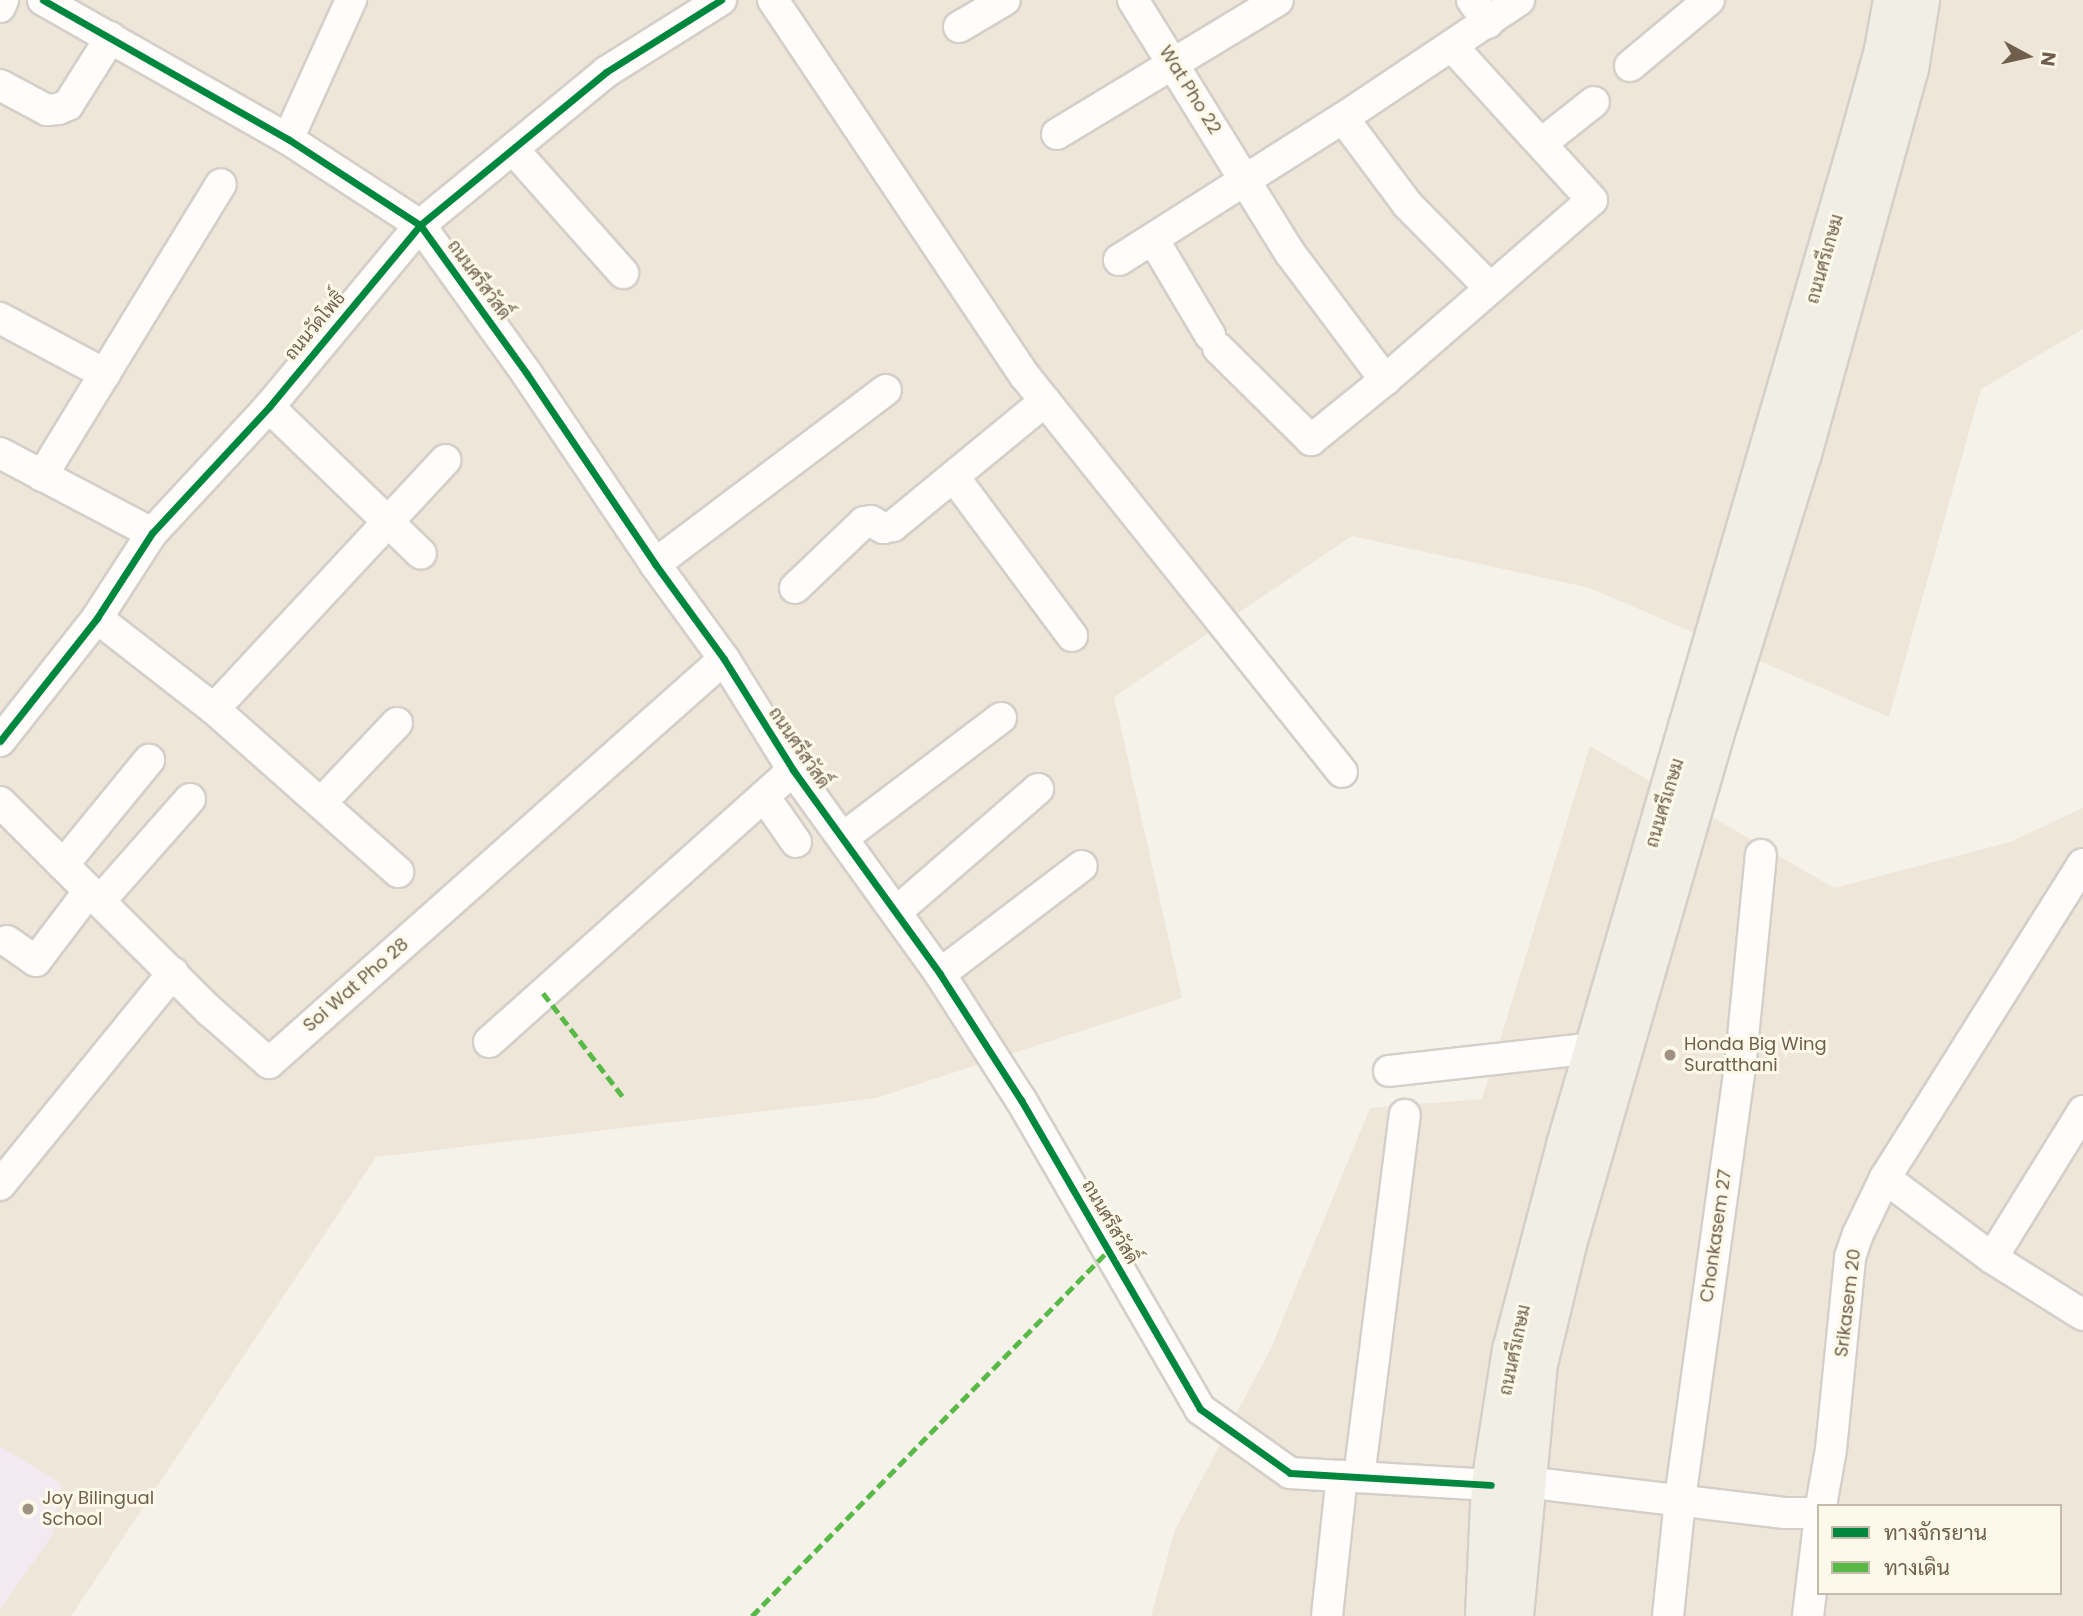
<!DOCTYPE html>
<meta charset="utf-8">
<style>
body{margin:0}
#map{position:relative;width:2083px;height:1616px;overflow:hidden;background:#f5f2ea;font-family:Poppins,Sarabun,sans-serif}
div>[style]{position:absolute}
[style*='--x']{left:calc(var(--x)*1px);top:calc(var(--y)*1px);width:calc(var(--w)*1px);rotate:calc(var(--a)*1deg)}
.residential>*{inset:0;background:#eee6d8}
.education>*{inset:0;background:#f3e9f1}
.roads{filter:drop-shadow(2px 0 #d4cfc8) drop-shadow(-2px 0 #d4cfc8) drop-shadow(0 2px #d4cfc8) drop-shadow(0 -2px #d4cfc8)}
.minor>*{height:30px;margin:-15px;padding:0 15px;transform-origin:15px;border-radius:15px;background:#fefdfc}
.major>*{height:38px;margin:-19px;padding:0 19px;transform-origin:19px;border-radius:19px;background:#f1efe5}
.quiet>*{height:5px;margin-top:-2.5px;transform-origin:0;background:repeating-linear-gradient(90deg,#58b947 0 10px,transparent 0 15px)}
.cycleway>*{height:7px;margin:-3.5px;padding:0 3.5px;transform-origin:3.5px;border-radius:3.5px;background:#00873e}
.dots>*{width:19px;height:19px;translate:-50% -50%;box-sizing:border-box;border:4px solid #fdf9ea;border-radius:50%}
span{translate:-50% -50%;white-space:nowrap;text-align:center;line-height:1.15;-webkit-text-stroke:6px #fdf9ea;paint-order:stroke}
.street-label{font-size:18px;color:#705f4c}
.poi-label{font-size:18px;color:#705f4c}
.left{translate:0 -50%;text-align:left}
.legend{position:absolute;left:1817px;top:1504px;width:245px;height:91px;box-sizing:border-box;background:#fdf9ea;border:2px solid #c5bbab;margin:0;padding:9px 12px;list-style:none;font-size:21px;color:#705f4c}
.legend li{display:flex;align-items:center;gap:14px;height:35px}
.legend b{width:35px;border:2px solid #c5bbab}
.north{position:absolute;left:1992px;top:21px;width:70px;height:70px;-webkit-text-stroke:5px #fdf9ea;paint-order:stroke;rotate:98deg;font-size:19px;font-weight:700;line-height:28px;text-align:center;color:#705f4c}
.north::after{content:'';display:block;margin:auto;width:24px;height:32px;background:#705f4c;clip-path:polygon(50% 0,100% 100%,50% 72%,0 100%)}
</style>
<div id="map">
<div class="residential">
<i style="clip-path:polygon(0 0,2083px 0,2083px 329px,1981px 389px,1889px 717px,1590px 588px,1352px 536px,1114px 697px,1182px 998px,876px 1098px,376px 1157px,71px 1616px,0 1616px)"></i>
<i style="clip-path:polygon(evenodd,1590px 746px,1834px 888px,2010px 842px,2083px 808px,2083px 1616px,1151px 1616px,1175px 1530px,1271px 1348px,1370px 1108px,1482px 1099px,1590px 746px,1819px 1506px,2060px 1506px,2060px 1593px,1819px 1593px,1819px 1506px)"></i>
</div>
<div class="education">
<i style="clip-path:polygon(0 1446px,61px 1483px,53px 1534px,0 1610px)"></i>
</div>
<div class="roads">
<div class="minor">
<i style="--x:43;--y:0;--w:282;--a:29.6"></i>
<i style="--x:288;--y:139;--w:158;--a:33.1"></i>
<i style="--x:420;--y:225;--w:183;--a:54.3"></i>
<i style="--x:527;--y:374;--w:229;--a:56"></i>
<i style="--x:655;--y:564;--w:117;--a:54"></i>
<i style="--x:724;--y:659;--w:131;--a:58.1"></i>
<i style="--x:793;--y:770;--w:251;--a:54.2"></i>
<i style="--x:940;--y:974;--w:150;--a:57.3"></i>
<i style="--x:1021;--y:1100;--w:357;--a:59.9"></i>
<i style="--x:1200;--y:1409;--w:110;--a:35.4"></i>
<i style="--x:1290;--y:1473;--w:201;--a:3.4"></i>
<i style="--x:773;--y:0;--w:453;--a:56.2"></i>
<i style="--x:1025;--y:376;--w:507;--a:51.32"></i>
<i style="--x:1133;--y:0;--w:298;--a:58.2"></i>
<i style="--x:1290;--y:253;--w:159;--a:53.2"></i>
<i style="--x:1385;--y:380;--w:274;--a:-41"></i>
<i style="--x:1592;--y:200;--w:207;--a:-132.3"></i>
<i style="--x:1472;--y:0;--w:28;--a:55"></i>
<i style="--x:0;--y:7;--w:8;--a:-67"></i>
<i style="--x:959;--y:27;--w:53;--a:-30.4"></i>
<i style="--x:1630;--y:66;--w:103;--a:-39.9"></i>
<i style="--x:0;--y:85;--w:53;--a:28"></i>
<i style="--x:47;--y:110;--w:11;--a:-5"></i>
<i style="--x:58;--y:109;--w:11;--a:-22"></i>
<i style="--x:68;--y:105;--w:80;--a:-57.7"></i>
<i style="--x:1343;--y:118;--w:107;--a:53.3"></i>
<i style="--x:1407;--y:204;--w:117;--a:45.3"></i>
<i style="--x:1057;--y:134;--w:258;--a:-31.2"></i>
<i style="--x:288;--y:139;--w:153;--a:-65.6"></i>
<i style="--x:1542;--y:143;--w:66;--a:-38.3"></i>
<i style="--x:513;--y:149;--w:166;--a:48.4"></i>
<i style="--x:1153;--y:239;--w:112;--a:59.3"></i>
<i style="--x:1119;--y:260;--w:265;--a:-32.4"></i>
<i style="--x:1343;--y:118;--w:212;--a:-33.8"></i>
<i style="--x:0;--y:318;--w:119;--a:28.1"></i>
<i style="--x:1218;--y:348;--w:131;--a:44.7"></i>
<i style="--x:1311;--y:440;--w:95;--a:-39"></i>
<i style="--x:269;--y:407;--w:211;--a:44"></i>
<i style="--x:0;--y:453;--w:172;--a:27.8"></i>
<i style="--x:42;--y:476;--w:342;--a:-58.5"></i>
<i style="--x:954;--y:477;--w:198;--a:53.4"></i>
<i style="--x:655;--y:564;--w:289;--a:-37"></i>
<i style="--x:795;--y:588;--w:95;--a:-43.7"></i>
<i style="--x:864;--y:522;--w:7;--a:-8"></i>
<i style="--x:871;--y:521;--w:14;--a:30"></i>
<i style="--x:883;--y:528;--w:10;--a:-11"></i>
<i style="--x:893;--y:526;--w:197;--a:-39.4"></i>
<i style="--x:97;--y:618;--w:148;--a:37.9"></i>
<i style="--x:214;--y:709;--w:246;--a:41.5"></i>
<i style="--x:214;--y:709;--w:340;--a:-47.1"></i>
<i style="--x:0;--y:741;--w:157;--a:-51.7"></i>
<i style="--x:97;--y:618;--w:101;--a:-57.1"></i>
<i style="--x:152;--y:533;--w:172;--a:-47.1"></i>
<i style="--x:269;--y:407;--w:236;--a:-50.3"></i>
<i style="--x:420;--y:225;--w:241;--a:-39.4"></i>
<i style="--x:606;--y:72;--w:136;--a:-32.1"></i>
<i style="--x:764;--y:796;--w:56;--a:55.2"></i>
<i style="--x:0;--y:802;--w:298;--a:44.9"></i>
<i style="--x:211;--y:1012;--w:77;--a:41.3"></i>
<i style="--x:269;--y:1063;--w:608;--a:-41.6"></i>
<i style="--x:322;--y:802;--w:109;--a:-46.5"></i>
<i style="--x:844;--y:837;--w:197;--a:-37.2"></i>
<i style="--x:63;--y:865;--w:136;--a:-50.7"></i>
<i style="--x:100;--y:901;--w:136;--a:-48.6"></i>
<i style="--x:896;--y:912;--w:188;--a:-40.9"></i>
<i style="--x:7;--y:941;--w:35;--a:35"></i>
<i style="--x:36;--y:961;--w:88;--a:-52.9"></i>
<i style="--x:940;--y:974;--w:178;--a:-37.3"></i>
<i style="--x:489;--y:1042;--w:408;--a:-41.8"></i>
<i style="--x:1389;--y:1071;--w:206;--a:-6.4"></i>
<i style="--x:1885;--y:1178;--w:371;--a:-57.8"></i>
<i style="--x:0;--y:1185;--w:274;--a:-50.8"></i>
<i style="--x:1992;--y:1258;--w:173;--a:-58.2"></i>
<i style="--x:1359;--y:1477;--w:365;--a:-82.8"></i>
<i style="--x:1525;--y:1482;--w:262;--a:6.8"></i>
<i style="--x:1785;--y:1513;--w:34;--a:0"></i>
<i style="--x:1821;--y:1506;--w:58;--a:-80"></i>
<i style="--x:1831;--y:1449;--w:193;--a:-84.3"></i>
<i style="--x:1850;--y:1257;--w:24;--a:-71"></i>
<i style="--x:1858;--y:1234;--w:62;--a:-64.3"></i>
<i style="--x:1885;--y:1178;--w:134;--a:36.8"></i>
<i style="--x:1992;--y:1258;--w:107;--a:32.1"></i>
<i style="--x:1327;--y:1616;--w:141;--a:-83.9"></i>
<i style="--x:1668;--y:1616;--w:118;--a:-84.1"></i>
<i style="--x:1680;--y:1499;--w:445;--a:-82.1"></i>
<i style="--x:1741;--y:1058;--w:204;--a:-84.4"></i>
<i style="--x:1808;--y:1616;--w:93;--a:-83.2"></i>
</div>
<div class="major">
<i style="--x:1485;--y:1616;--w:131;--a:-87.4"></i>
<i style="--x:1491;--y:1485;--w:137;--a:-81.2"></i>
<i style="--x:1512;--y:1350;--w:212;--a:-75.2"></i>
<i style="--x:1566;--y:1145;--w:1043;--a:-73.74"></i>
<i style="--x:1858;--y:144;--w:98;--a:-74.5"></i>
<i style="--x:1884;--y:50;--w:51;--a:-79.8"></i>
<i style="--x:1514;--y:1616;--w:253;--a:-84.6"></i>
<i style="--x:1538;--y:1364;--w:123;--a:-76.4"></i>
<i style="--x:1567;--y:1244;--w:529;--a:-73.86"></i>
<i style="--x:1714;--y:736;--w:295;--a:-72.7"></i>
<i style="--x:1802;--y:454;--w:400;--a:-74.5"></i>
<i style="--x:1909;--y:69;--w:70;--a:-80.9"></i>
</div>
</div>
<div class="quiet">
<i style="--x:543;--y:993;--w:131;--a:52.4"></i>
<i style="--x:752;--y:1616;--w:510;--a:-45.72"></i>
</div>
<div class="cycleway">
<i style="--x:43;--y:0;--w:282;--a:29.6"></i>
<i style="--x:288;--y:139;--w:158;--a:33.1"></i>
<i style="--x:420;--y:225;--w:183;--a:54.3"></i>
<i style="--x:527;--y:374;--w:229;--a:56"></i>
<i style="--x:655;--y:564;--w:117;--a:54"></i>
<i style="--x:724;--y:659;--w:131;--a:58.1"></i>
<i style="--x:793;--y:770;--w:251;--a:54.2"></i>
<i style="--x:940;--y:974;--w:150;--a:57.3"></i>
<i style="--x:1021;--y:1100;--w:357;--a:59.9"></i>
<i style="--x:1200;--y:1409;--w:110;--a:35.4"></i>
<i style="--x:1290;--y:1473;--w:201;--a:3.4"></i>
<i style="--x:0;--y:741;--w:157;--a:-51.7"></i>
<i style="--x:97;--y:618;--w:101;--a:-57.1"></i>
<i style="--x:152;--y:533;--w:172;--a:-47.1"></i>
<i style="--x:269;--y:407;--w:236;--a:-50.3"></i>
<i style="--x:420;--y:225;--w:241;--a:-39.4"></i>
<i style="--x:606;--y:72;--w:136;--a:-32.1"></i>
</div>
<div class="dots">
<i style="left:1670px;top:1055px;background:#9f9283"></i>
<i style="left:28px;top:1509px;background:#9f9283"></i>
</div>
<div class="street-label">
<span style="left:1190px;top:90px;rotate:58deg">Wat Pho 22</span>
<span style="left:1825px;top:259px;rotate:-74deg">ถนนศรีเกษม</span>
<span style="left:479px;top:280px;rotate:54deg">ถนนศรีสวัสดิ์</span>
<span style="left:315px;top:326px;rotate:-50deg">ถนนวัดโพธิ์</span>
<span style="left:799px;top:748px;rotate:56deg">ถนนศรีสวัสดิ์</span>
<span style="left:1665px;top:803px;rotate:-73deg">ถนนศรีเกษม</span>
<span style="left:356px;top:985px;rotate:-41deg">Soi Wat Pho 28</span>
<span style="left:1110px;top:1222px;rotate:60deg">ถนนศรีสวัสดิ์</span>
<span style="left:1716px;top:1236px;rotate:-82deg">Chonkasem 27</span>
<span style="left:1848px;top:1303px;rotate:-83deg">Srikasem 20</span>
<span style="left:1515px;top:1350px;rotate:-78deg">ถนนศรีเกษม</span>
</div>
<div class="poi-label">
<span class="left" style="left:1684px;top:1055px">Honda Big Wing<br>Suratthani</span>
<span class="left" style="left:42px;top:1509px">Joy Bilingual<br>School</span>
</div>
<ul class="legend">
<li><b style="height:9px;background:#00873e"></b>ทางจักรยาน</li>
<li><b style="height:9px;background:#58b947"></b>ทางเดิน</li>
</ul>
<div class="north">N</div>
</div>
